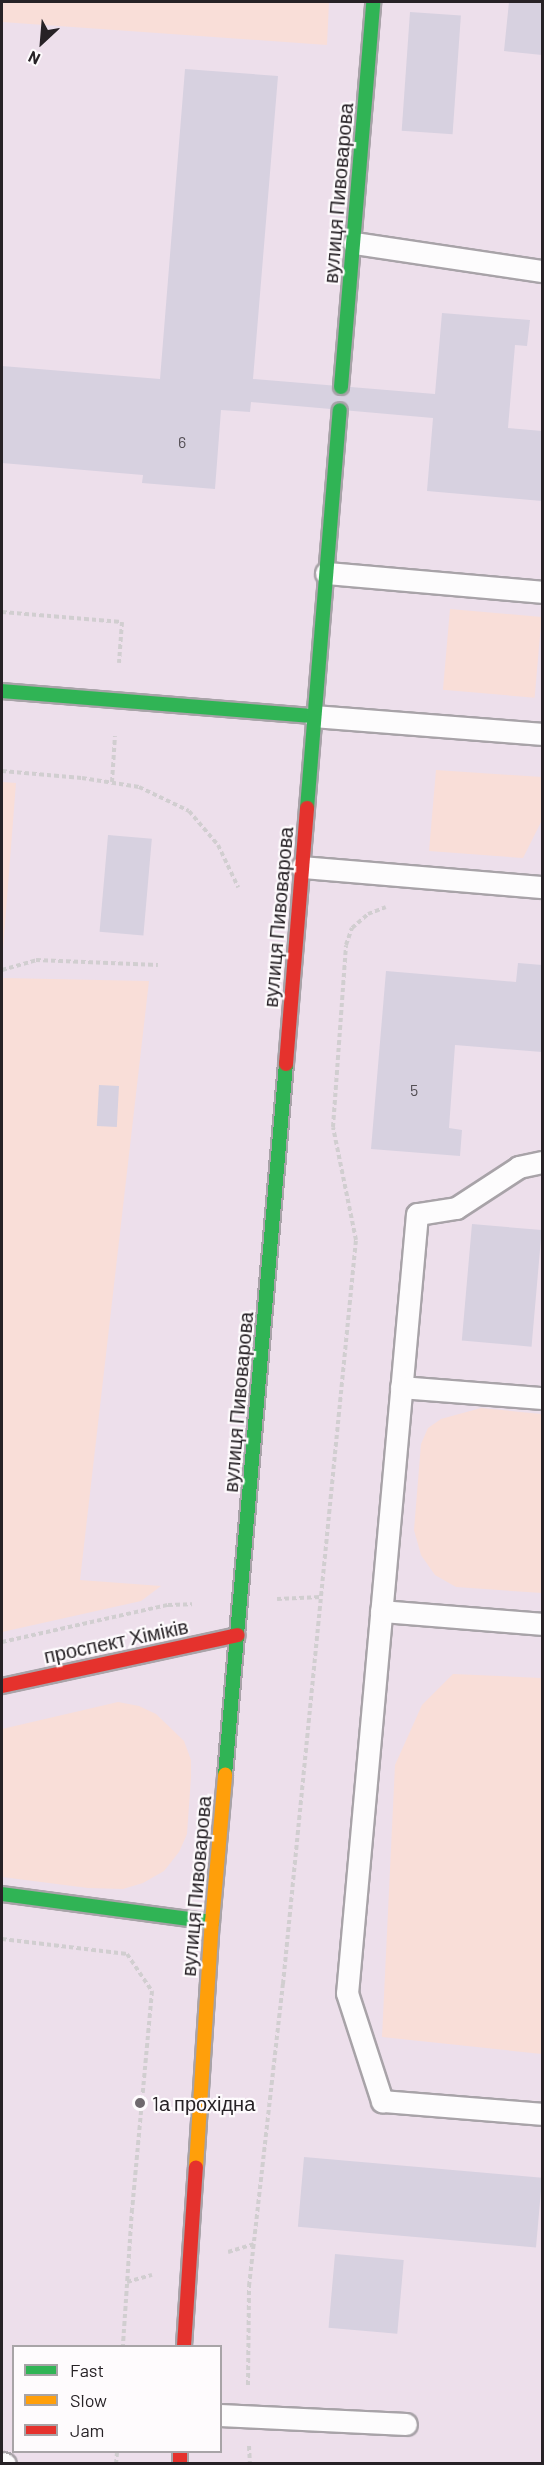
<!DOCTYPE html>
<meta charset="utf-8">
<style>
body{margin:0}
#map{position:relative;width:544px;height:2465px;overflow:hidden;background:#f4edf3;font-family:Barlow,sans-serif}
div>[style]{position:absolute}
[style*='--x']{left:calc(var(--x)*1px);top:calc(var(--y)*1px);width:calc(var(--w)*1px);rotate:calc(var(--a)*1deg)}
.built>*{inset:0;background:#eddfeb}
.green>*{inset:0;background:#f9ded8;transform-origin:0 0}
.building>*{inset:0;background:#d7d1e0;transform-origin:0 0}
.path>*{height:4px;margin-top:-2px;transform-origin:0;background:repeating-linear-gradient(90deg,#d1ced0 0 4.5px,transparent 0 7.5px)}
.roads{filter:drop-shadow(2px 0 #a8a3a8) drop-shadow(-2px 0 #a8a3a8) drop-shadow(0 2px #a8a3a8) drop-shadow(0 -2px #a8a3a8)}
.lane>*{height:21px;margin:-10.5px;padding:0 10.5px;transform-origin:10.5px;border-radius:10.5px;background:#fdfcfd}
.fast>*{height:14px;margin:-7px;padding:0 7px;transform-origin:7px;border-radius:7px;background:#30b455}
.slow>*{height:14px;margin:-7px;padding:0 7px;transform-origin:7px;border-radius:7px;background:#ff9f0a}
.jam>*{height:14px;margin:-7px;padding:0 7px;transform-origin:7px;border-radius:7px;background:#e5322d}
.dots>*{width:16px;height:16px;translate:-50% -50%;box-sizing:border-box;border:3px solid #fefbfd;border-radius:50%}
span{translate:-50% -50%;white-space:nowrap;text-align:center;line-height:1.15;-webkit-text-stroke:4.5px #fefbfd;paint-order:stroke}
.number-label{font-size:16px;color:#534e54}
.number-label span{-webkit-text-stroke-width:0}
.street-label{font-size:20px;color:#272226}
.poi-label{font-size:20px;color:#272226}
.left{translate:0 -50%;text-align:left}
.frame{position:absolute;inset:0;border:3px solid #272226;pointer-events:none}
.legend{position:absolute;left:12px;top:2345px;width:210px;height:108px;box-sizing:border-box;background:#fefbfd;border:2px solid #a8a4a7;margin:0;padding:8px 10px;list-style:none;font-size:18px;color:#272226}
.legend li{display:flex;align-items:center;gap:12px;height:30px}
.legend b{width:30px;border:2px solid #a8a4a7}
.north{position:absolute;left:12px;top:12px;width:60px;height:60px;-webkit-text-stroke:4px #fefbfd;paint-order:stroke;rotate:206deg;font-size:16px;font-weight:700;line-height:24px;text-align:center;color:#272226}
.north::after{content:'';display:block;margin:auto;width:21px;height:27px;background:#272226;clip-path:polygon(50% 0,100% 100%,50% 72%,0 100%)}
</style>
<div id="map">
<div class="built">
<i style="clip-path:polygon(evenodd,2px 2px,542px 2px,542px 2463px,2px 2464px,2px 2px,14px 2346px,220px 2346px,220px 2452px,14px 2452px,14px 2346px)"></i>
</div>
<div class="green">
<i style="clip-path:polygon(2px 2px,329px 2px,327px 45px,2px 22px)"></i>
<i style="left:450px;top:609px;width:92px;height:81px;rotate:5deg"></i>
<i style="clip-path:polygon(436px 770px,542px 777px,542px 820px,523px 858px,429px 851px)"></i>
<i style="clip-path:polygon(2px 782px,16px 783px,2px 962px)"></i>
<i style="clip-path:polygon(2px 978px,149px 981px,80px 1580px,161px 1586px,141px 1601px,2px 1632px)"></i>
<i style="clip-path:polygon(481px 1408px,542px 1414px,542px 1593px,456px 1587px,435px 1575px,421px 1555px,414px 1530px,421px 1444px,428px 1428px,441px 1419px)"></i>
<i style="clip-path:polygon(453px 1674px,542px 1678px,542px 2054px,382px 2037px,395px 1765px,422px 1705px)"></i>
<i style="clip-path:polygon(118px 1702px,139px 1706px,156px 1714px,184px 1741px,191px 1760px,191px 1777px,187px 1834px,179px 1852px,164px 1871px,143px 1883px,123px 1889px,88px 1888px,2px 1877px,2px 1729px)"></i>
</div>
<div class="building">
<i style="clip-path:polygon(509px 2px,542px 2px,542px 55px,504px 51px)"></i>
<i style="left:410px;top:12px;width:51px;height:119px;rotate:4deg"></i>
<i style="clip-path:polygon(185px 69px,278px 76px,253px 379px,435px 394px,442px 313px,530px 320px,527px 346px,515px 345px,508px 428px,542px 431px,542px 501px,427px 491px,433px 418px,251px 402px,250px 412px,221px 410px,215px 489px,142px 483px,143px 475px,2px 463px,2px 366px,160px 379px)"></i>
<i style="left:108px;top:835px;width:44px;height:97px;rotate:5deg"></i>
<i style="clip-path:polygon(518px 963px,542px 965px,542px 1052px,455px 1045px,449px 1128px,462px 1130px,460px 1156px,371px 1149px,386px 971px,516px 982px)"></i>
<i style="left:99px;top:1085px;width:20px;height:41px;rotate:3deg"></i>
<i style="left:472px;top:1224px;width:70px;height:117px;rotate:5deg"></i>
<i style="left:304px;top:2157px;width:239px;height:70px;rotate:5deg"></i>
<i style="left:335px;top:2254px;width:69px;height:74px;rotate:5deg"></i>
</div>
<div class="path">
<i style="--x:2;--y:612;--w:120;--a:4.8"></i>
<i style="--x:122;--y:622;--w:41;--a:94.2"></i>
<i style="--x:2;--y:771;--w:80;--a:5"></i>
<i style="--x:82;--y:778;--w:58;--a:9"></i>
<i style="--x:139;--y:787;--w:55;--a:25.6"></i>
<i style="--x:189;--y:811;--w:45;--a:49.5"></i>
<i style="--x:218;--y:845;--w:47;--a:64.5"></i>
<i style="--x:112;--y:782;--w:46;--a:-86.3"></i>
<i style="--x:2;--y:970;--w:35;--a:-16"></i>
<i style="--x:36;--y:960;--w:122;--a:2.3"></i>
<i style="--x:277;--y:1599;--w:44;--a:-2.6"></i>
<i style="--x:2;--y:1642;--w:170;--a:-12.6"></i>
<i style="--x:168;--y:1605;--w:24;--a:-2"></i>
<i style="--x:2;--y:1939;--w:126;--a:6.8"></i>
<i style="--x:127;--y:1954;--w:45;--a:56"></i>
<i style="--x:152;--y:1991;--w:219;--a:95.2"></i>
<i style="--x:132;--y:2209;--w:137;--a:93.8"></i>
<i style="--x:228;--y:2252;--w:27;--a:-17"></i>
<i style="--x:127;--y:2282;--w:26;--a:-16"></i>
<i style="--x:248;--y:2385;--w:99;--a:-89.4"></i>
<i style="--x:249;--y:2286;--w:304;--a:-83.6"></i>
<i style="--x:283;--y:1984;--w:748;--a:-84.4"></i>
<i style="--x:356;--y:1240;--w:115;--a:-101.5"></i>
<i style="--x:333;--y:1127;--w:182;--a:-85.9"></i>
<i style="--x:346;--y:945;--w:18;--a:-71"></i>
<i style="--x:352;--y:928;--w:21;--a:-41"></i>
<i style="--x:368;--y:914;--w:19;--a:-21"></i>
<i style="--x:249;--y:2446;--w:18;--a:87"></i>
<i style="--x:116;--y:2464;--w:12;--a:-85"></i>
</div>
<div class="roads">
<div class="lane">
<i style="--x:354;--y:243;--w:190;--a:8.5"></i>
<i style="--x:326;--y:573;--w:217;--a:5"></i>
<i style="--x:314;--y:716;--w:229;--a:4.5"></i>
<i style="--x:302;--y:867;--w:241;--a:4.8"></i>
<i style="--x:542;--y:1162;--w:24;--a:168"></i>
<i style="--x:519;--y:1167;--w:75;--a:146.9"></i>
<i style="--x:456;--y:1208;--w:39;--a:171"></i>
<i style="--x:417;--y:1214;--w:782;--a:95.13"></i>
<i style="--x:347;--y:1993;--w:114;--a:72"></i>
<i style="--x:382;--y:2101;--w:161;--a:4.6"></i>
<i style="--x:401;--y:1387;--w:141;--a:4.5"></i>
<i style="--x:381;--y:1611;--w:162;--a:4.6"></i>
<i style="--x:220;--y:2415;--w:186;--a:2.8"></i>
<i style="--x:2;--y:2463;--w:3;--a:18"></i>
</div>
<div class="fast">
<i style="--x:341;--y:387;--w:386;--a:-85.2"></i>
<i style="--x:2;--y:691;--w:313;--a:4.6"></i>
<i style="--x:307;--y:808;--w:399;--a:-85.3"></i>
<i style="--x:225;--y:1775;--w:714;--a:-85.1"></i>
<i style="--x:2;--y:1894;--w:212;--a:7.6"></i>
</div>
<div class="slow">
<i style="--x:196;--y:2167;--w:246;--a:-86.3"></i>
<i style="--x:212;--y:1922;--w:148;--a:-84.9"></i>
</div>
<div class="jam">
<i style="--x:286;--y:1064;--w:257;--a:-85.3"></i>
<i style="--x:2;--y:1686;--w:241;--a:-12.2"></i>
<i style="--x:184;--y:2346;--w:179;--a:-86.2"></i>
<i style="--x:180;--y:2452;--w:12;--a:90"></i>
</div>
</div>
<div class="dots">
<i style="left:140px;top:2103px;background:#6f696e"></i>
</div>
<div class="number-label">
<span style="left:182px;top:442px">6</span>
<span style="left:414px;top:1090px">5</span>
</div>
<div class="street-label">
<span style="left:338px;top:193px;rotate:-85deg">вулиця Пивоварова</span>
<span style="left:278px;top:917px;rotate:-85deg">вулиця Пивоварова</span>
<span style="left:238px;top:1402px;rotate:-85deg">вулиця Пивоварова</span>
<span style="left:116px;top:1641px;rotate:-12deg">проспект Хіміків</span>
<span style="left:196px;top:1886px;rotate:-85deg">вулиця Пивоварова</span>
</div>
<div class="poi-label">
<span class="left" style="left:152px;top:2103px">1а прохідна</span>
</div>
<div class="frame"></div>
<ul class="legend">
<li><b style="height:8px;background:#30b455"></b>Fast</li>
<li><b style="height:8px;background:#ff9f0a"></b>Slow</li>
<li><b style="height:8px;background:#e5322d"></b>Jam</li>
</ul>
<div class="north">N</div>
</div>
